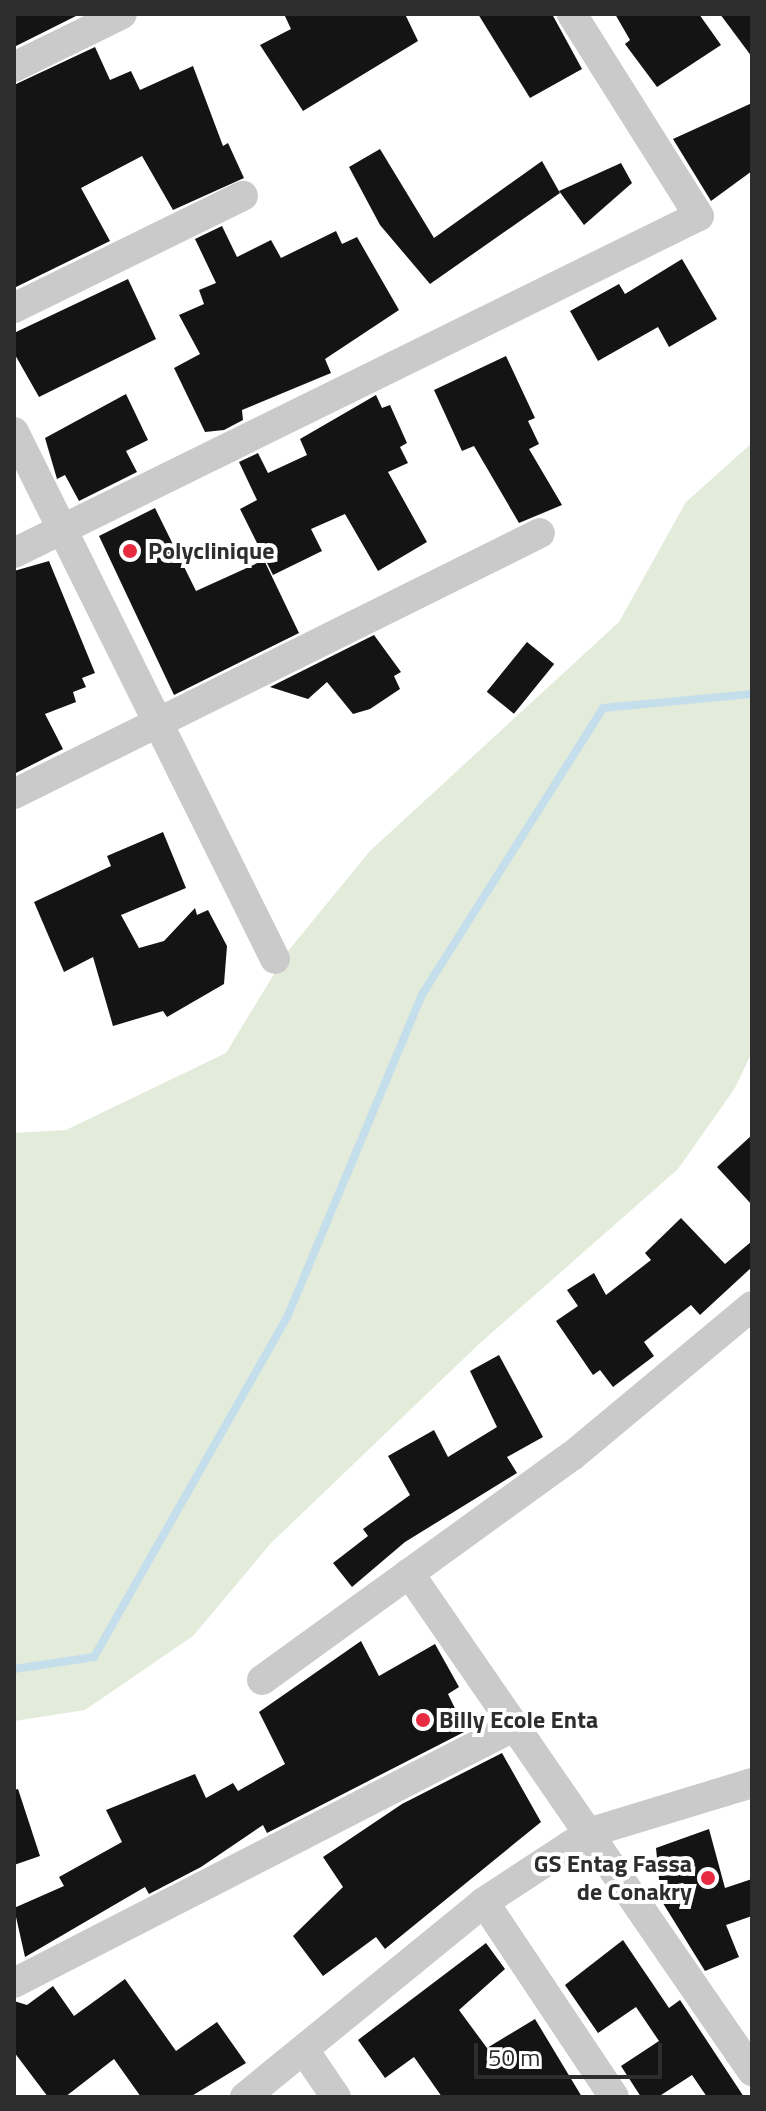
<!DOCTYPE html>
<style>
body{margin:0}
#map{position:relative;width:766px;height:2111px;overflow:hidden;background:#fff;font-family:"Titillium Web",sans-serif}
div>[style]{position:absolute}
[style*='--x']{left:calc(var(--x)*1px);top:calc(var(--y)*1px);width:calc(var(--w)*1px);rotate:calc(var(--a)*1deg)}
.green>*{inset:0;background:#e3ebda}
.stream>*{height:8px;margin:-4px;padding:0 4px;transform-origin:4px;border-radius:4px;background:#c5deeb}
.building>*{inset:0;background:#141414;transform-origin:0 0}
.minor>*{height:30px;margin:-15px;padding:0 15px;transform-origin:15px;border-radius:15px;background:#cacaca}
.dots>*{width:22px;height:22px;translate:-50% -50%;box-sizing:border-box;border:4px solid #fff;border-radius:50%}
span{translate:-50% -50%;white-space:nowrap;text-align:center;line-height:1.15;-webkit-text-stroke:8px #fff;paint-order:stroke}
.poi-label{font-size:24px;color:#2d2d2d;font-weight:700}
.left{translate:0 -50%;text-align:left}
.right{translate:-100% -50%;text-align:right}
.frame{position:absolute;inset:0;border:16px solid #2d2d2d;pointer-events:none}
.scale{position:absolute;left:474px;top:2043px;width:188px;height:36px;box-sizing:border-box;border:4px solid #2d2d2d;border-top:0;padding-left:10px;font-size:24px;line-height:28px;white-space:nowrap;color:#2d2d2d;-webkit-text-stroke:6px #fff;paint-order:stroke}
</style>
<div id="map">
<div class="green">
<i style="clip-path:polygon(752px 443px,752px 1052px,735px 1088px,678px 1169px,479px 1344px,271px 1543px,193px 1636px,85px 1710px,14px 1721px,14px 1133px,66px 1130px,226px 1053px,288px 951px,370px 851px,619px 622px,686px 502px)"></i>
</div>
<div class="stream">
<i style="--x:14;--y:1669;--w:81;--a:-8.5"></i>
<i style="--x:94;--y:1657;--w:393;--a:-60.4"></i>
<i style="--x:288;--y:1315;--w:349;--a:-67.3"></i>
<i style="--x:423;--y:993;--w:337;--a:-57.7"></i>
<i style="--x:603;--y:708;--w:150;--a:-5.4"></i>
</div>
<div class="building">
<i style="clip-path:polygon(14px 14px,80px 14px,14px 47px)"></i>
<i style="clip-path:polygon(284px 14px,405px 14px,418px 41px,303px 111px,260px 45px,291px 29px)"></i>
<i style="clip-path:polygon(478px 14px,552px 14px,582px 69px,530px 98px)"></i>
<i style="clip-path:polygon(615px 14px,699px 14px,721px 45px,657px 87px,625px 44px,630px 40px)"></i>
<i style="clip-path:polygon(720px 14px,752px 14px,752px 57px)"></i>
<i style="clip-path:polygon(95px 47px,110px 80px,131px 71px,140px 90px,193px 66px,223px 146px,228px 143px,244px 178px,173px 210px,142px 156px,81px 188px,110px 241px,14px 288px,14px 85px)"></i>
<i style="clip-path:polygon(752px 103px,752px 171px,711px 201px,673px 139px)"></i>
<i style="clip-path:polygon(380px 149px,434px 238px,542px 161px,560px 193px,430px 284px,380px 225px,349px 167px)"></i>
<i style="clip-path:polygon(621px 163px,632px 183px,584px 225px,559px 191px)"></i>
<i style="clip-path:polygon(222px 226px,237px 257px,271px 240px,281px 258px,336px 231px,342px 244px,357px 237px,399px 310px,325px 359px,331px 373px,242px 410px,243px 420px,224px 430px,205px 432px,174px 368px,200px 354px,179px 315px,204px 304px,199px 290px,216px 283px,195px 239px)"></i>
<i style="clip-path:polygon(682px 259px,717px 319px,669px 347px,658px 327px,598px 361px,570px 311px,619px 284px,625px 294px)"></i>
<i style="clip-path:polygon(128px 279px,156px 339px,39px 397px,14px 353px,14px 333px)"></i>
<i style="clip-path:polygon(506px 356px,535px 418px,528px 421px,539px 444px,529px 449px,562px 505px,519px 523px,474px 446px,462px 451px,434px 390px)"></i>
<i style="clip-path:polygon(126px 394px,148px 440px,126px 451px,137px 472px,79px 501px,65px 475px,57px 479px,45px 438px)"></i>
<i style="clip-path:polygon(376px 395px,382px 408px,390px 405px,407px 443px,400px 447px,408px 463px,388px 472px,427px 542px,378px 571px,345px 514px,311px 529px,322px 551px,273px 575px,240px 509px,257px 500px,239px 462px,258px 453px,268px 473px,307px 455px,300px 439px)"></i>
<i style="clip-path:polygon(155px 508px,196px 591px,264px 560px,299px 633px,174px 695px,99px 536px)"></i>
<i style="clip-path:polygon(49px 561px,95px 673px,82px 678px,86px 687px,73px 692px,76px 702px,45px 714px,63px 749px,14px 774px,14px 571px)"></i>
<i style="clip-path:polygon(374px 635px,401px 672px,394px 676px,400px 689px,370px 709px,353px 714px,327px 682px,308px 699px,270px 687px)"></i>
<i style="left:527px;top:642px;width:35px;height:64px;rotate:39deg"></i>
<i style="clip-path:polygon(163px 832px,186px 888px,121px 915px,139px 948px,164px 941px,195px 908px,197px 915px,208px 910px,227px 946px,224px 984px,167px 1017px,163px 1011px,113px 1026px,93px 957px,64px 972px,34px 902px,111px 866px,107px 856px)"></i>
<i style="clip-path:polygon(752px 1135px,752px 1205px,717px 1167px)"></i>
<i style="clip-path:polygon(681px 1218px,725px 1264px,752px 1241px,752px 1267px,700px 1315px,691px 1305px,644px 1342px,654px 1356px,613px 1387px,600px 1370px,593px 1375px,556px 1321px,578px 1306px,567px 1290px,594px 1273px,606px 1295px,651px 1260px,645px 1253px)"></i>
<i style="clip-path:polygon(499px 1355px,543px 1437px,507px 1457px,517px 1473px,405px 1542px,352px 1587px,333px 1563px,368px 1536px,363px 1529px,410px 1495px,388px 1456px,434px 1430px,448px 1457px,497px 1427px,470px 1371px)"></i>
<i style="clip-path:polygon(361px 1641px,379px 1676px,435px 1644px,459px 1687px,448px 1694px,466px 1731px,267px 1833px,263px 1825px,201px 1867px,149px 1894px,145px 1887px,25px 1957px,14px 1908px,64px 1886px,59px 1877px,122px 1842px,106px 1810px,195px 1774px,206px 1798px,233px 1783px,238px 1791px,285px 1764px,259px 1712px)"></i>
<i style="clip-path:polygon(502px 1753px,541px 1822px,385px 1949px,376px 1937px,323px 1976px,293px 1936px,343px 1887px,323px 1857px,402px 1804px)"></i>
<i style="clip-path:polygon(18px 1789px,40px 1856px,14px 1865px,14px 1790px)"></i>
<i style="clip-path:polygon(709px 1829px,725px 1888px,752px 1879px,752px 1916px,726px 1925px,739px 1957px,705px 1971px,661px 1900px,656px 1848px)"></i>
<i style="clip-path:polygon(623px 1940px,669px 2008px,680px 2000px,744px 2097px,707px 2097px,692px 2075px,658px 2097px,641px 2097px,621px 2066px,659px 2041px,636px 2007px,598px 2033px,565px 1985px)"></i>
<i style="clip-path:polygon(486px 1943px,505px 1969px,459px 2010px,487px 2048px,535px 2019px,582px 2097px,442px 2097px,414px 2057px,385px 2078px,358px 2040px)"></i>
<i style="clip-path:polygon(125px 1979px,176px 2051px,217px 2022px,246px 2063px,190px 2097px,141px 2097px,114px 2059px,65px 2097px,48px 2097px,14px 2052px,14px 2001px,27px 2005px,53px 1986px,74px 2016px)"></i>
</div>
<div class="minor">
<i style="--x:14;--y:67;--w:120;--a:-26.1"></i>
<i style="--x:14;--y:308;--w:255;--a:-26.1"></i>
<i style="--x:14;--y:432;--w:588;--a:63.65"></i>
<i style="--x:14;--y:553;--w:763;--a:-26.2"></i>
<i style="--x:699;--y:216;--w:239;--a:-122.2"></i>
<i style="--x:14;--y:794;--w:587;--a:-26.39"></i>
<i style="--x:409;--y:1573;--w:605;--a:55.44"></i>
<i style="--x:262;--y:1680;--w:382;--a:-35.9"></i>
<i style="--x:572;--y:1456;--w:234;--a:-39.8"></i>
<i style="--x:484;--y:1902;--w:234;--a:56.3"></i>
<i style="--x:14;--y:1983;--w:561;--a:-27.16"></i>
<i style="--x:304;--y:2050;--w:57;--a:55.8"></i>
<i style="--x:245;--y:2097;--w:308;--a:-39.2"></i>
<i style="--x:484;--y:1902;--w:128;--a:-33.2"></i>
<i style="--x:591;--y:1832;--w:168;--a:-16.9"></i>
</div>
<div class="dots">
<i style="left:130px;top:551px;background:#e72b41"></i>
<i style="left:423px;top:1720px;background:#e72b41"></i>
<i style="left:708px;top:1878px;background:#e72b41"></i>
</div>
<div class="poi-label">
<span class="left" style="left:148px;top:551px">Polyclinique</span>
<span class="left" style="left:439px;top:1720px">Billy Ecole Enta</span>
<span class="right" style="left:692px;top:1878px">GS Entag Fassa<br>de Conakry</span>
</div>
<div class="frame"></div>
<div class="scale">50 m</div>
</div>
